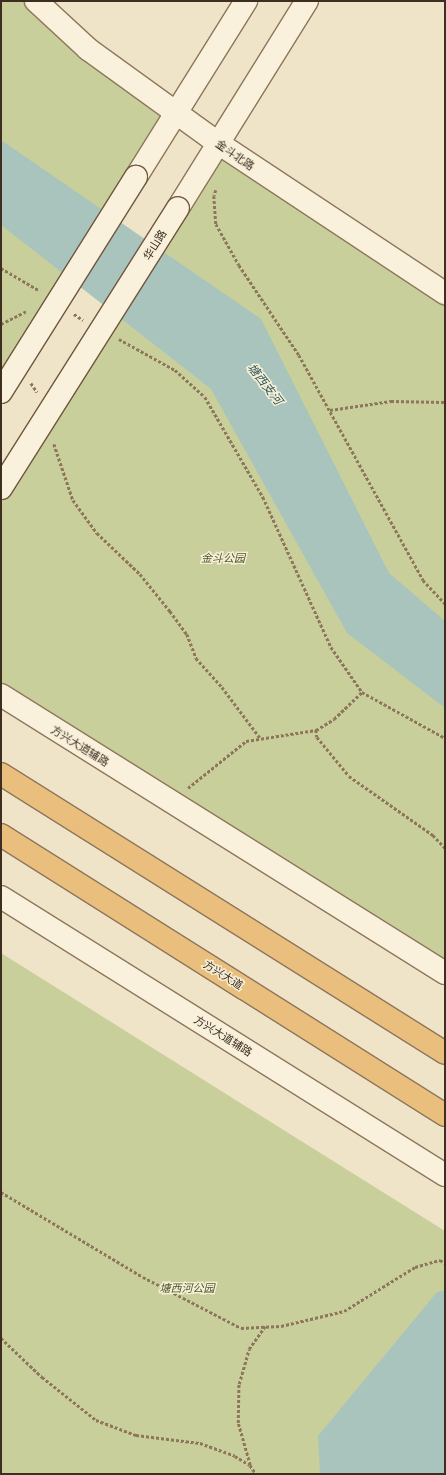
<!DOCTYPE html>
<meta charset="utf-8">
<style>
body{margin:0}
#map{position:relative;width:446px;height:1475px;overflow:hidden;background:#f0e4c8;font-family:"Playfair Display","Noto Sans SC",serif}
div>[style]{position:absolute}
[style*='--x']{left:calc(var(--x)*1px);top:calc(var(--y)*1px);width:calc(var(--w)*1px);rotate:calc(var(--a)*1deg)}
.green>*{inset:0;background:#c9cf9b}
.water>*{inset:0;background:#a9c4bc}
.path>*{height:2.5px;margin-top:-1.25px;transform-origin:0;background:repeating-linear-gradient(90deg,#8d765c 0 3px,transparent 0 5px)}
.roads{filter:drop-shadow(1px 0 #8d765c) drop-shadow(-1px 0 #8d765c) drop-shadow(0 1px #8d765c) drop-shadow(0 -1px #8d765c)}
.tertiary>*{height:22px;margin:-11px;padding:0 11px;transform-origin:11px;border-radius:11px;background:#faf1dc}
.secondary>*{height:22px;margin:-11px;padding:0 11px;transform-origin:11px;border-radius:11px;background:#faf1dc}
.trunk>*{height:22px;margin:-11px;padding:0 11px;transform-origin:11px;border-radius:11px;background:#eabe7c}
.bridges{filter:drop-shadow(1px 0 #6f573f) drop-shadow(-1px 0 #6f573f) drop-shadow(0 1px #6f573f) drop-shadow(0 -1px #6f573f)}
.secondary-bridge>*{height:22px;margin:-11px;padding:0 11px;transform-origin:11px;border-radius:11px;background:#faf1dc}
span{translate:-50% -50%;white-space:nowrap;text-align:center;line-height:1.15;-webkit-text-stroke:3px #f7eed8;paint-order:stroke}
.street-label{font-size:11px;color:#3d2e20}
.park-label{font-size:11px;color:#4d5a26;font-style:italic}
.water-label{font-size:12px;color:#2f5d5a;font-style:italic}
.frame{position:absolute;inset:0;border:2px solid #3d2e20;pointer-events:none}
</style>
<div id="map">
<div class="green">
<i style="clip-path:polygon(1px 1px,36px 1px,177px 112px,1px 392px)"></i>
<i style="clip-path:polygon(218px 143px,445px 293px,445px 973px,1px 695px,1px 488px)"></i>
<i style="clip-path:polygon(1px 953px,445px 1231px,445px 1474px,1px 1474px)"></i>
</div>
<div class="water">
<i style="clip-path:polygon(1px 140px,261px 319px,389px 573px,445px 621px,445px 708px,347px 633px,211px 389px,1px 225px)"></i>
<i style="clip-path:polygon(445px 1290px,445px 1474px,320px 1474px,318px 1436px,437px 1292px)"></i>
</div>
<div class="path">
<i style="--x:216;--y:190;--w:6;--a:108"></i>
<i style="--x:214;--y:196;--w:28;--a:86"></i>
<i style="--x:216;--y:224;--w:47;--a:60.7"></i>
<i style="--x:239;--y:265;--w:108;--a:56.3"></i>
<i style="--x:299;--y:355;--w:257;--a:61.1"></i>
<i style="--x:423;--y:580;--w:33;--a:47"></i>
<i style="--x:1;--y:268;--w:45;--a:30.5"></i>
<i style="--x:74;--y:314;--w:11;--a:34"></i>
<i style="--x:1;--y:324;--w:28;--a:-27"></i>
<i style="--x:119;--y:339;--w:64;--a:29"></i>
<i style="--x:175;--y:370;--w:40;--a:42"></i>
<i style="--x:205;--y:397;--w:116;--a:59.9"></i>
<i style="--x:263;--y:497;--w:165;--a:65.6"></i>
<i style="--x:331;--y:647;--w:55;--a:55.4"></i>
<i style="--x:362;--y:692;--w:95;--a:29"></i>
<i style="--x:31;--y:383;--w:11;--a:56"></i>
<i style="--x:330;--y:410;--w:62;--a:-8.4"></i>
<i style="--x:391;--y:401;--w:54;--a:1.1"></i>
<i style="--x:54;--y:444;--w:59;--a:71.3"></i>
<i style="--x:73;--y:500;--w:41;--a:54"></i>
<i style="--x:97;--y:533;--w:59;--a:43.6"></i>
<i style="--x:140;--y:574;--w:48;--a:51"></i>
<i style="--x:170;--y:611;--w:29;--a:54"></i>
<i style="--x:187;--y:634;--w:26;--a:69"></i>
<i style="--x:196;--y:658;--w:39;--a:48"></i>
<i style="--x:222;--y:687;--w:65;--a:53.1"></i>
<i style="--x:316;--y:730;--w:7;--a:82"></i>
<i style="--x:317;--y:737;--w:50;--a:50.6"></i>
<i style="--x:349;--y:776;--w:103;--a:35.1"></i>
<i style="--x:433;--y:835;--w:18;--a:47"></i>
<i style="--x:188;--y:788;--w:75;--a:-39"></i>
<i style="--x:246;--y:741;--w:71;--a:-8.9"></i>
<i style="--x:316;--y:730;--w:21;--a:-31"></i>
<i style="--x:334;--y:719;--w:39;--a:-44"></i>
<i style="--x:1;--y:1192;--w:165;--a:30.9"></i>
<i style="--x:143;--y:1277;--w:110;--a:27.5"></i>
<i style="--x:241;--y:1328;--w:40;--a:-2.9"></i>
<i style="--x:281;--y:1326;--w:65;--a:-13.4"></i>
<i style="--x:344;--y:1311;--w:84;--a:-31.8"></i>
<i style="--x:415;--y:1267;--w:26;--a:-16"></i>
<i style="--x:440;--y:1260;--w:6;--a:31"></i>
<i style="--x:1;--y:1338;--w:57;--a:43.6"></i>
<i style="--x:42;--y:1377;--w:69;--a:38.5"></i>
<i style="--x:96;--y:1420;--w:43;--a:20.6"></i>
<i style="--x:136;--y:1435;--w:64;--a:7.1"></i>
<i style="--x:200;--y:1443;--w:37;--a:20"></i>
<i style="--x:235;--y:1456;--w:17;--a:31"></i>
<i style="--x:250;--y:1465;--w:11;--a:56"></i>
<i style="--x:250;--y:1465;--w:44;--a:-105.9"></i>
<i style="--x:238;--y:1423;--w:39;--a:-89"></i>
<i style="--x:239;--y:1384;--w:36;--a:-74"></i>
<i style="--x:249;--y:1349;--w:28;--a:-55"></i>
</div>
<div class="roads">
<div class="tertiary">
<i style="--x:36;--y:1;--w:71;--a:42.7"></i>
<i style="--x:88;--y:49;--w:160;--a:35.9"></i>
<i style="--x:218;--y:143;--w:272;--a:33.5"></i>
<i style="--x:1;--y:695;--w:524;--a:32.05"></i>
<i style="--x:1;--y:897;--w:524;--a:32.05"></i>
</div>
<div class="secondary">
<i style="--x:136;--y:177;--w:208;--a:-58"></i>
<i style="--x:178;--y:208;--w:244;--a:-58.1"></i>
</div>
<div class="trunk">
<i style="--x:1;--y:774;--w:524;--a:32.14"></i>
<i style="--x:1;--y:835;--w:525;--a:32.24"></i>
</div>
</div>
<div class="bridges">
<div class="secondary-bridge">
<i style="--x:1;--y:392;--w:254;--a:-57.9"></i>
<i style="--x:1;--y:488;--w:331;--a:-57.7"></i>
</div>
</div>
<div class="street-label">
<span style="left:235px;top:155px;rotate:35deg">金斗北路</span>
<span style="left:155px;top:245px;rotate:-58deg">华山路</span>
<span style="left:80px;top:746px;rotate:32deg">方兴大道辅路</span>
<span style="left:223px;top:975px;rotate:32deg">方兴大道</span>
<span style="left:223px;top:1036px;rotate:32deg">方兴大道辅路</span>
</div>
<div class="park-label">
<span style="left:223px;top:558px">金斗公园</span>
<span style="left:187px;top:1288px">塘西河公园</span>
</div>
<div class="water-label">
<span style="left:265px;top:384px;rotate:52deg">塘西支河</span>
</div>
<div class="frame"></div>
</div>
